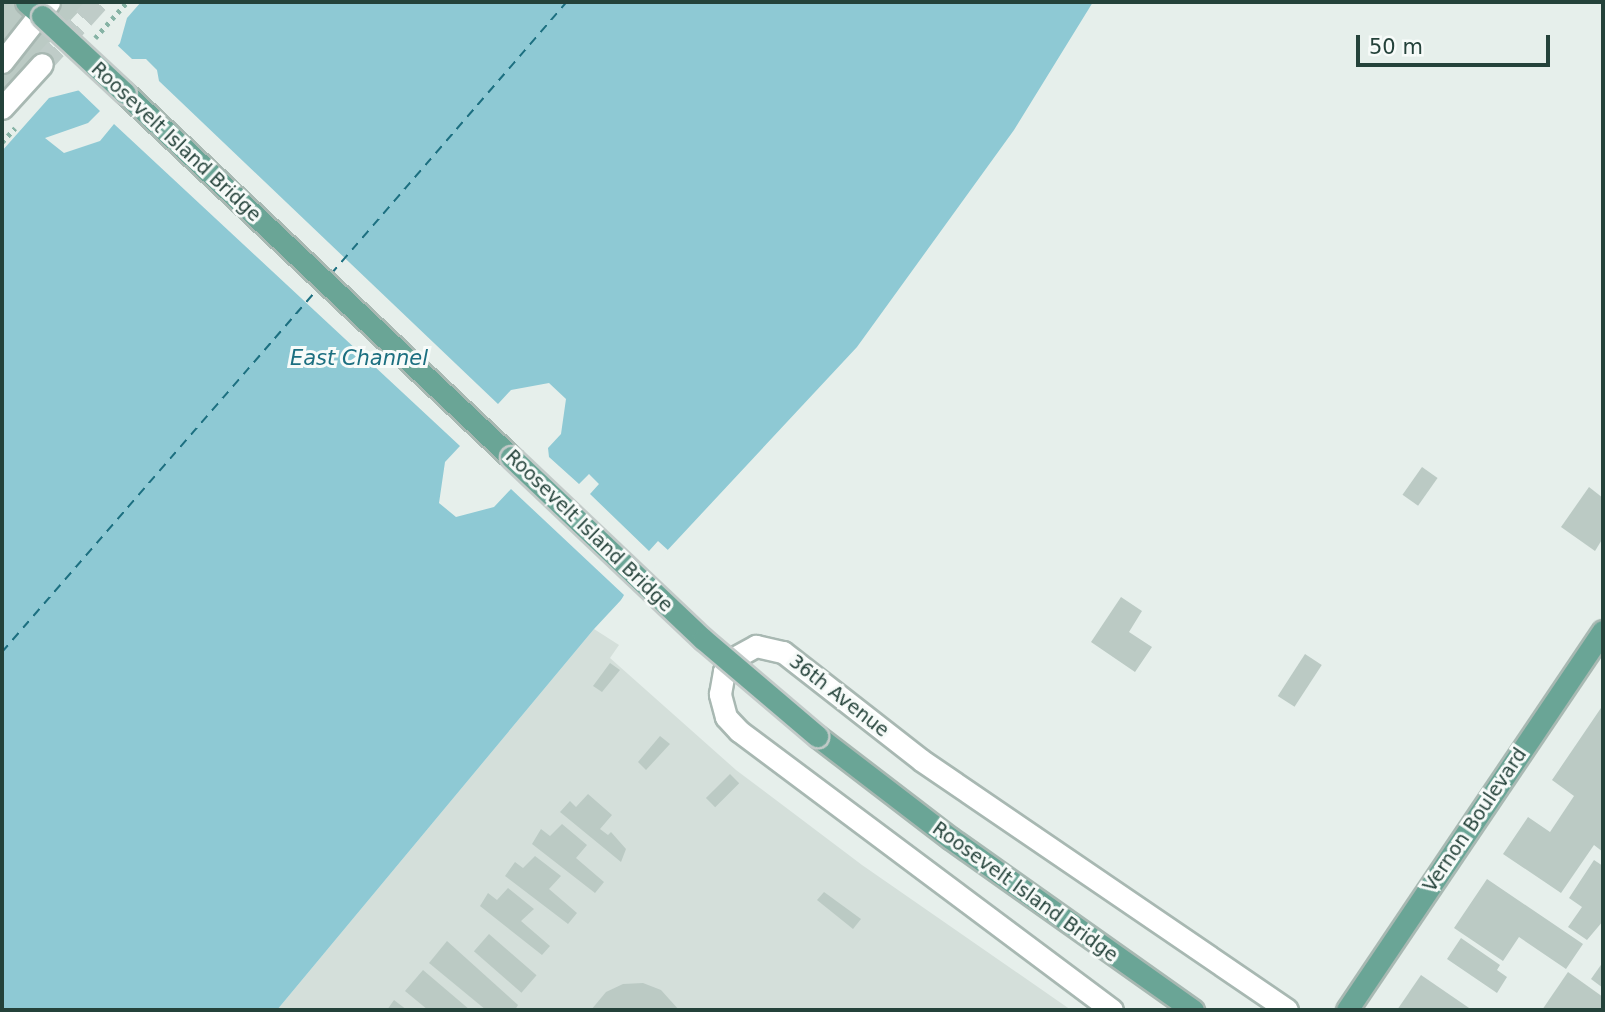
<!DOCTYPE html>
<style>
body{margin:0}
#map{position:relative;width:1605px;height:1012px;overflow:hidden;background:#e6efeb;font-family:"DejaVu Sans",sans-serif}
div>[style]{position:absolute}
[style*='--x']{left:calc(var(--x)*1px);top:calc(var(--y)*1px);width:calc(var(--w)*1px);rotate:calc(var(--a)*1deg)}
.built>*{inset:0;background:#d4dfda}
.water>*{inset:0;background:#8ec9d4}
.pier>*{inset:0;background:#e6efeb}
.ferry>*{height:2px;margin-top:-1px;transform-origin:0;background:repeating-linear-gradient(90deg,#1c6f80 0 9px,transparent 0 16px)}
.building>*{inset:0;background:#bbcac4;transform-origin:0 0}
.minor-tunnel>*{height:21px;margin-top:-10.5px;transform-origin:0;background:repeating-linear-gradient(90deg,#bfccc8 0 21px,transparent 0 31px)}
.path>*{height:4.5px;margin-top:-2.25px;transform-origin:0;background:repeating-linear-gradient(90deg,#86b3a5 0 3.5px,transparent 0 8.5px)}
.roads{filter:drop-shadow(2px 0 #a8b8b2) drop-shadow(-2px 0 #a8b8b2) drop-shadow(0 2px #a8b8b2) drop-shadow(0 -2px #a8b8b2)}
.minor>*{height:21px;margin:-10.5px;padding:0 10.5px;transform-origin:10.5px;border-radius:10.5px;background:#fff}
.major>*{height:21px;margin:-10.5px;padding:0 10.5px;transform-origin:10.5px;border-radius:10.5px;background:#6aa596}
.bridges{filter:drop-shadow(2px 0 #c2cac8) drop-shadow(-2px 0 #c2cac8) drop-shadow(0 2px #c2cac8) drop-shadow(0 -2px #c2cac8)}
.major-bridge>*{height:21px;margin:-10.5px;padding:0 10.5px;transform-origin:10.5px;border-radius:10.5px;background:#6aa596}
span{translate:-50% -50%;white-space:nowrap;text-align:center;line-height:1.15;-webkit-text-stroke:6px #f7fbf9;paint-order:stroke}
.street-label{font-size:19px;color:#24423a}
.water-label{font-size:21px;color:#1c6f80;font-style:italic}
.frame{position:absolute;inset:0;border:4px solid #24423a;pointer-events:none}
.scale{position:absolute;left:1356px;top:35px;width:194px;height:32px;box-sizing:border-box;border:4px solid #24423a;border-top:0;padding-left:9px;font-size:21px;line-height:24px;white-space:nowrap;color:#24423a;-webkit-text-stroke:5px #f7fbf9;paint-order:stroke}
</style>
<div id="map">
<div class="built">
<i style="clip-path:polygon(594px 629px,619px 645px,610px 658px,736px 770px,862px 865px,1071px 1010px,277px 1010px)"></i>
</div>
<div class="water">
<i style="clip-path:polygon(141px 2px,1093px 2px,1014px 130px,857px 347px,594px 629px,277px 1010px,2px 1010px,2px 151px,49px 98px,84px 89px,120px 43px,127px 18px)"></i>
</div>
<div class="pier">
<i style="clip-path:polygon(115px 43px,132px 59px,146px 59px,157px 70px,159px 81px,498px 404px,511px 390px,549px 383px,566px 399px,561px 434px,548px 448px,549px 457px,579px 484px,589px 474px,599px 484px,590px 494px,649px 551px,658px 541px,669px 551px,615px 611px,624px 595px,511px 489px,494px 507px,456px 517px,439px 503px,445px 462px,460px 446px,114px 124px,100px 141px,64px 153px,45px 138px,88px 123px,100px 111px,76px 88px,82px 86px)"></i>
</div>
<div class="ferry">
<i style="--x:331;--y:274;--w:360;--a:-49.1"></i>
<i style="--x:2;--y:652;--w:481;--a:-49"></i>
</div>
<div class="building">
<i style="clip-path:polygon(2px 2px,83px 2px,83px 7px,2px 93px)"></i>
<i style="left:1422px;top:467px;width:19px;height:34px;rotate:35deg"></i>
<i style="clip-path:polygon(1589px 487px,1603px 498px,1603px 538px,1595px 551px,1561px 527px)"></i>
<i style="clip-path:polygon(1121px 597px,1142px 611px,1129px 632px,1152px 647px,1135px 672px,1091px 642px)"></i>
<i style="left:1305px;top:654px;width:20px;height:50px;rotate:33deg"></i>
<i style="clip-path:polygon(610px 663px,620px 670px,602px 692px,593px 686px)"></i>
<i style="clip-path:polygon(1603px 705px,1603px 852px,1594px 845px,1561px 893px,1503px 854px,1528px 817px,1550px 832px,1574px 796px,1552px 780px)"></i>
<i style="clip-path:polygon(660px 736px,670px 744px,646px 770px,638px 762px)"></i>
<i style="left:730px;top:774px;width:13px;height:34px;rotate:45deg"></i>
<i style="clip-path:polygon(588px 794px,612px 815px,600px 829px,608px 835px,611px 832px,626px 849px,621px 862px,560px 812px,570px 801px,576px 807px)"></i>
<i style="clip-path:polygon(562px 824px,587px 845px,576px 858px,604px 882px,595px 893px,532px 844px,541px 829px,550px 836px)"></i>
<i style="clip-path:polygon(535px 856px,561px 876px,549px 889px,577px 913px,568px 924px,505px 876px,515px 862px,523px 868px)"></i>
<i style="clip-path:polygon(1594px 860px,1603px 866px,1603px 921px,1587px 940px,1568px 927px,1582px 907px,1569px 898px)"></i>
<i style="clip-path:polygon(1487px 879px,1583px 944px,1566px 969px,1519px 937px,1503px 961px,1454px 928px)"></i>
<i style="clip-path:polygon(508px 888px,534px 909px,521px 921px,550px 946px,542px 955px,480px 906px,488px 893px,497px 900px)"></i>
<i style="clip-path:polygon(824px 892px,861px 919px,853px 929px,817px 900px)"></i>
<i style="left:489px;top:934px;width:63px;height:23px;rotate:41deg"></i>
<i style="clip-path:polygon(1461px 938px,1500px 965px,1497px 970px,1507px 977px,1497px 993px,1447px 959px)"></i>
<i style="clip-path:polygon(447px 941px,518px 1005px,515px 1010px,486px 1010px,429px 963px)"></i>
<i style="clip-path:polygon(1603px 962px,1603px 988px,1591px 979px)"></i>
<i style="clip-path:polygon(423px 970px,470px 1010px,428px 1010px,405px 991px)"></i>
<i style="clip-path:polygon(1568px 972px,1603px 997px,1603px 1010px,1542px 1010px)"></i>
<i style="clip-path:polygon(1421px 975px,1472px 1010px,1397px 1010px)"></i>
<i style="clip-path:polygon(643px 983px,661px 990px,679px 1010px,591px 1010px,606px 992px,623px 984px)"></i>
<i style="clip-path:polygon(394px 1000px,407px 1010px,387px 1010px)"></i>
</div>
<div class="minor-tunnel">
<i style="--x:42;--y:64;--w:84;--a:-47.9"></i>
</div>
<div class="path">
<i style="--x:95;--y:38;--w:48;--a:-48.4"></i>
<i style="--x:2;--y:142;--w:19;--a:-47"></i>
</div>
<div class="roads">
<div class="minor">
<i style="--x:2;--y:62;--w:76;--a:-51.9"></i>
<i style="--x:2;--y:108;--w:59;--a:-47.7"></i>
<i style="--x:1112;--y:1010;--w:466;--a:-143.2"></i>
<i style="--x:739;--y:731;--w:19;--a:-133"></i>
<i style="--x:726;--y:717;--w:24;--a:-105"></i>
<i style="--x:720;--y:694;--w:23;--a:-80"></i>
<i style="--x:724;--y:671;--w:16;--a:-52"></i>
<i style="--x:734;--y:658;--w:25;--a:-29"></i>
<i style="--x:756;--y:646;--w:28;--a:13"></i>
<i style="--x:783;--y:652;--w:175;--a:38"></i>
<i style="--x:921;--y:760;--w:443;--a:34.3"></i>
</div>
<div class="major">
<i style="--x:26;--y:2;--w:21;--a:41"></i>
<i style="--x:125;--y:93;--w:531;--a:43.32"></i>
<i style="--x:817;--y:736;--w:168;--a:37.5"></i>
<i style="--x:950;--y:838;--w:298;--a:35.3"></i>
<i style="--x:1347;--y:1010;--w:457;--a:-56"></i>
</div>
</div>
<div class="bridges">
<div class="major-bridge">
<i style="--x:42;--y:16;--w:113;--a:42.9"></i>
<i style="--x:511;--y:457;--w:265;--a:43.5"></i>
<i style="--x:703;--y:639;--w:150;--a:40.4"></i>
</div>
</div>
<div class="street-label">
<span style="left:176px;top:142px;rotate:43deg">Roosevelt Island Bridge</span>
<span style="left:589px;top:531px;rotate:44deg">Roosevelt Island Bridge</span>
<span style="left:839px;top:696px;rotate:38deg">36th Avenue</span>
<span style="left:1475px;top:820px;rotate:-56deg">Vernon Boulevard</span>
<span style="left:1025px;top:892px;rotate:36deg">Roosevelt Island Bridge</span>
</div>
<div class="water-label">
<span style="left:359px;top:358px">East Channel</span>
</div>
<div class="frame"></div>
<div class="scale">50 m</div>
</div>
